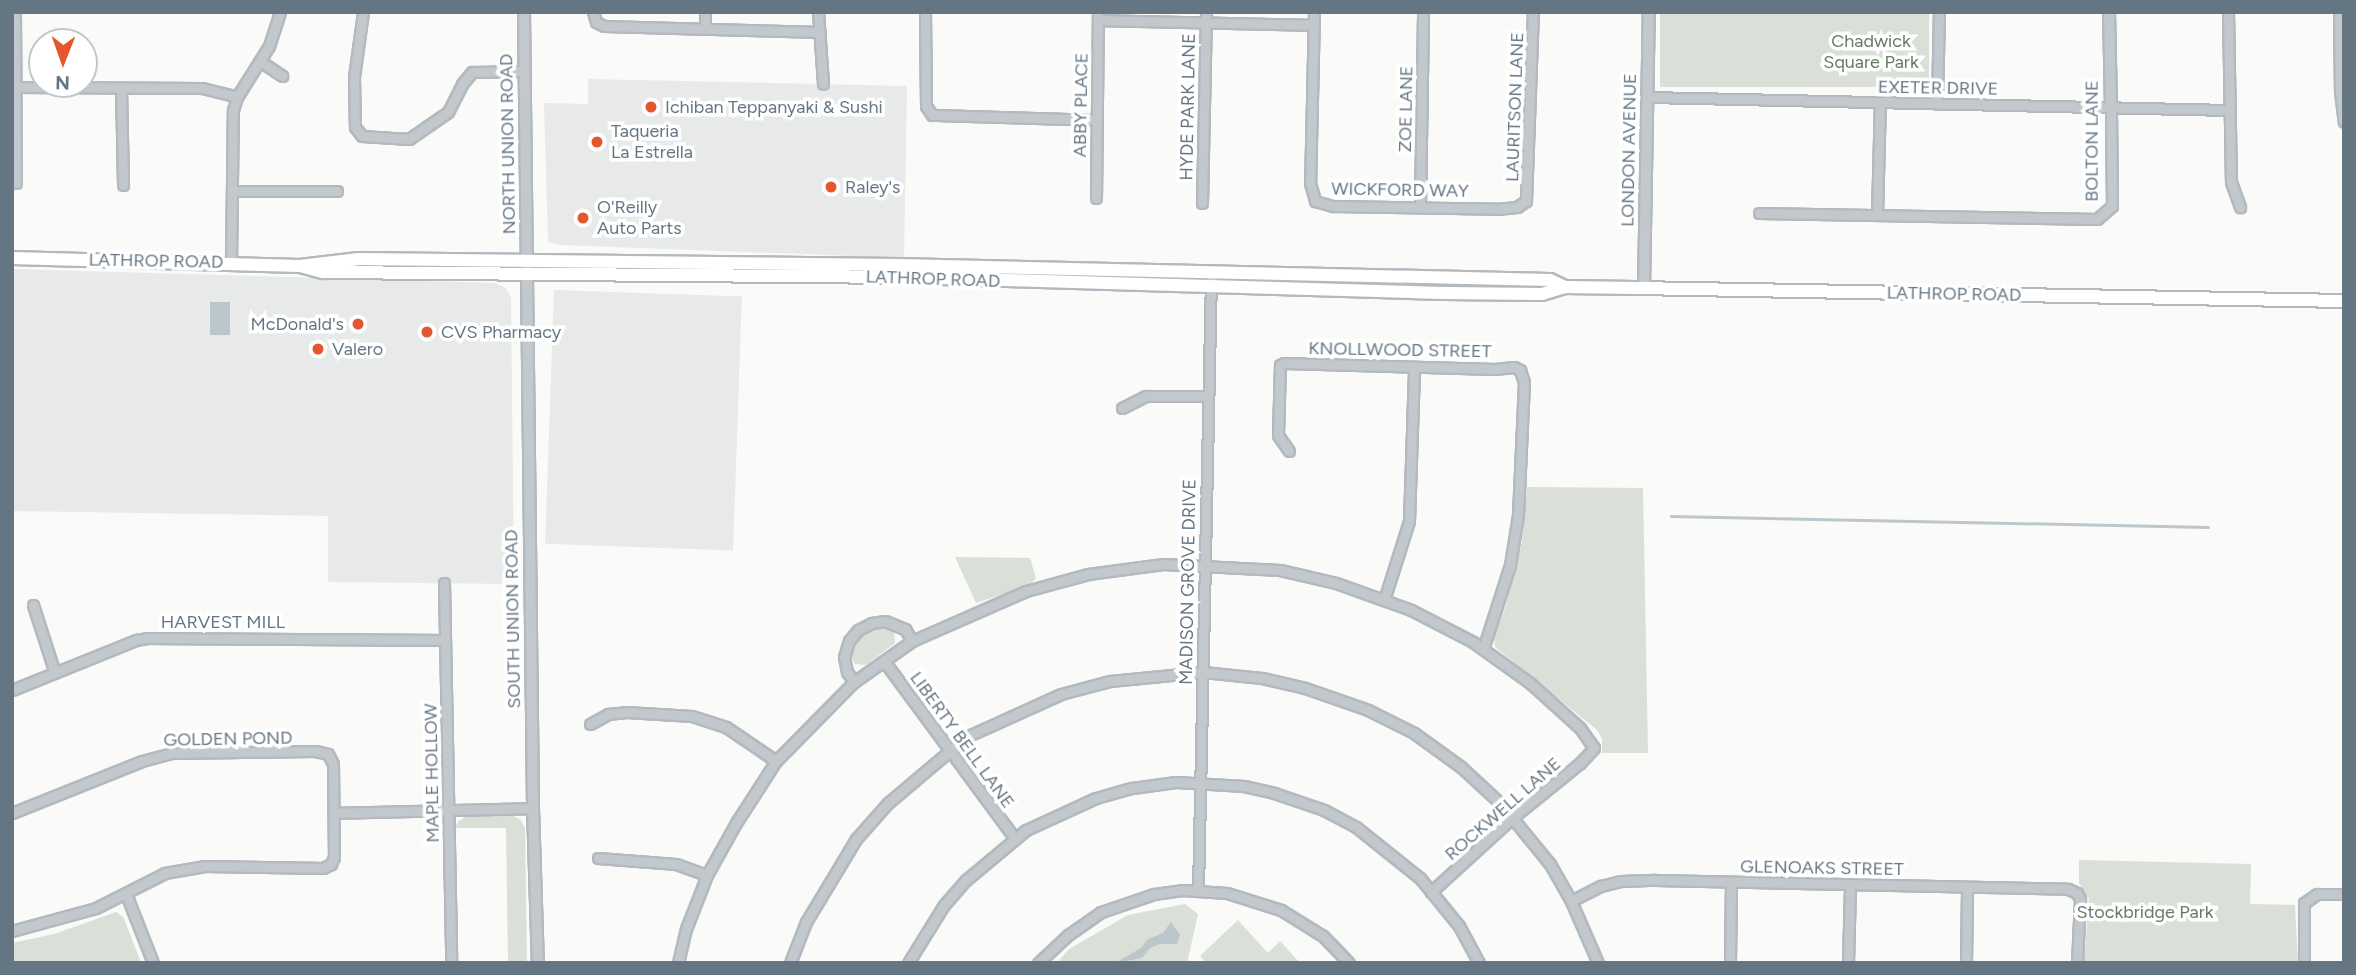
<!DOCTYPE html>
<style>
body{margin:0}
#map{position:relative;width:2356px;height:975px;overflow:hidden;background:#fafaf8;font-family:Figtree,sans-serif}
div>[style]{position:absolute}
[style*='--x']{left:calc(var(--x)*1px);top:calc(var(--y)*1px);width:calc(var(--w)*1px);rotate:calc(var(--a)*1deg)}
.built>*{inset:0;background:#e8e9e9;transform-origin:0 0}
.green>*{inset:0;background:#dadfd7;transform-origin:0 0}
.water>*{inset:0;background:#bbc7cb;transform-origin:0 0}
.stream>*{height:2.5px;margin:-1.25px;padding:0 1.25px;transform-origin:1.25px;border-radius:1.25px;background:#bbc7cb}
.roads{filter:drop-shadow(2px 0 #b3babf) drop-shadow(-2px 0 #b3babf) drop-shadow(0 2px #b3babf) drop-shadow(0 -2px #b3babf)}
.minor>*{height:9px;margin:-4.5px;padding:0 4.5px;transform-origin:4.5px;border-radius:4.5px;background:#c3c8cc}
.tertiary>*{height:10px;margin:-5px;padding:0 5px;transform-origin:5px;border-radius:5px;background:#c3c8cc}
.secondary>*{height:12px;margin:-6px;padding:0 6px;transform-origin:6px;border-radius:6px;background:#fff}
.dots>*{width:19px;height:19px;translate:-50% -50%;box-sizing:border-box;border:4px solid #fff;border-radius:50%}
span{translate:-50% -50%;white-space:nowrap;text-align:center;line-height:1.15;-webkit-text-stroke:7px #fff;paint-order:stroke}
.park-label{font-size:18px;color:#687a64}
.street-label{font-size:18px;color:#657683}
.poi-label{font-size:18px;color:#657683}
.left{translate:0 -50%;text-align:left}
.right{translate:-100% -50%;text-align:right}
.frame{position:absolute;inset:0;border:14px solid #657683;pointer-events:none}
.north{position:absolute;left:28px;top:28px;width:70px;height:70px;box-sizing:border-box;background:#fff;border:2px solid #c1c8cd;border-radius:50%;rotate:181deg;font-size:19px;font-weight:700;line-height:28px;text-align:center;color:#657683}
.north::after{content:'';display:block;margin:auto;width:24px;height:32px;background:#e4572e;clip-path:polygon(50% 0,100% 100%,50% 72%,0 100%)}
</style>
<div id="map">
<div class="built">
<i style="clip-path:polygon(588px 79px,907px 86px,904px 258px,561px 245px,548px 242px,544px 103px,588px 104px)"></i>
<i style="clip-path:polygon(12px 269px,495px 283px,506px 288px,511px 297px,514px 584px,328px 582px,328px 516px,12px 511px)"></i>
<i style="left:554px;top:290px;width:188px;height:254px;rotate:2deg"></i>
</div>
<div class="green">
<i style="left:1660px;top:12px;width:269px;height:75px"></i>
<i style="clip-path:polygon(1527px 487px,1643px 488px,1648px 753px,1602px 753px,1602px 739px,1597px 730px,1495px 647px,1494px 637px,1505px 608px,1522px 542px)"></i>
<i style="clip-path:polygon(955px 557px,1030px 558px,1036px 578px,1030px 585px,976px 603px)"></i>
<i style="clip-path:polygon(887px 627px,894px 632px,895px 643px,866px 665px,855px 664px,850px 654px,857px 639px,872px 629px)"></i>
<i style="clip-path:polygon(512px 815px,521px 820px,525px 828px,527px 963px,508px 963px,506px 828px,455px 828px,458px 822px,465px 817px)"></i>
<i style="clip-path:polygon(2079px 860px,2251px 864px,2250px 904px,2295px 905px,2298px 963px,2084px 963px,2089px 899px,2079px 883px)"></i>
<i style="clip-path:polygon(1185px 904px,1198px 914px,1187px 963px,1057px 963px,1069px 949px,1128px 915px)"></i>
<i style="clip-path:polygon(116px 912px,124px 918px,141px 963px,12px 963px,12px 943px,54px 934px)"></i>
<i style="clip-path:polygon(1238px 920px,1268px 953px,1280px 941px,1300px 963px,1206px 963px,1200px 956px)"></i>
</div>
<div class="water">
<i style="left:210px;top:302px;width:20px;height:33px"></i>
<i style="clip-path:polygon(1171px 922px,1180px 935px,1177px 944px,1160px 944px,1150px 948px,1142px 958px,1115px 963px,1141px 948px,1148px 939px,1163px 933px)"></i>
</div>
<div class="stream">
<i style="--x:1671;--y:516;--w:537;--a:1.17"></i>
</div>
<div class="roads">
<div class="minor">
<i style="--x:15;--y:12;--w:171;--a:89.7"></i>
<i style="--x:363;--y:12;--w:66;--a:97.9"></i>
<i style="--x:354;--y:77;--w:50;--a:88.9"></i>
<i style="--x:355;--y:127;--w:11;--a:52"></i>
<i style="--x:362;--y:136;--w:47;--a:3.7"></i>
<i style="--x:409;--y:139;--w:47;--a:-34.7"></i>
<i style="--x:448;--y:112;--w:31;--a:-63"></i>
<i style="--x:462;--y:84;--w:16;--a:-50"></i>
<i style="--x:472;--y:72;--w:53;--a:-1.1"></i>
<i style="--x:593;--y:12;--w:10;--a:73"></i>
<i style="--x:596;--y:22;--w:9;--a:27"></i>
<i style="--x:604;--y:26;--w:216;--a:1.6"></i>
<i style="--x:705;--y:12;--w:15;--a:90"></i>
<i style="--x:818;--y:12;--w:72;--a:86"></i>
<i style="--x:925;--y:12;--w:94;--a:89.4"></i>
<i style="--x:926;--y:106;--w:11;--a:56"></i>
<i style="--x:932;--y:115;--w:165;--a:1.7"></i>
<i style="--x:1314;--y:12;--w:171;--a:91.3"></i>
<i style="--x:1310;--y:183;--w:19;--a:74"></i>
<i style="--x:1315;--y:201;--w:19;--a:16"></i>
<i style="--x:1333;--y:206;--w:164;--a:1"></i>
<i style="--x:1497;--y:209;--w:20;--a:-6"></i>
<i style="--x:1517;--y:207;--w:11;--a:-34"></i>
<i style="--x:1526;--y:201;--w:189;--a:-87.9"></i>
<i style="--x:2228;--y:12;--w:170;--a:89"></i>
<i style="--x:2231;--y:182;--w:27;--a:70"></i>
<i style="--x:2339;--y:12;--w:79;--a:89.3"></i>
<i style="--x:2340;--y:91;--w:31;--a:83"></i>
<i style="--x:1098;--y:20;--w:215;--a:1.3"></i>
<i style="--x:260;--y:61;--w:27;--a:34"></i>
<i style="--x:18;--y:87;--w:184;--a:0.3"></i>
<i style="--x:202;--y:88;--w:36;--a:14"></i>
<i style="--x:121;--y:88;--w:97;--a:88.8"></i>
<i style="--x:1648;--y:97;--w:580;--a:1.28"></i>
<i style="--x:1937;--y:104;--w:92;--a:-88.8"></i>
<i style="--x:232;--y:191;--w:105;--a:0"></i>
<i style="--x:1096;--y:198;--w:186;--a:-89.4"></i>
<i style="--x:1202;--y:203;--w:191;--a:-88.8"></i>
<i style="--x:1420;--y:206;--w:194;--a:-89.1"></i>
<i style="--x:1759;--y:213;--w:338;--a:1"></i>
<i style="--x:2097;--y:219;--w:20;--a:-41"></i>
<i style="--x:2112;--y:206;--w:98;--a:-90.6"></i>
<i style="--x:1877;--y:214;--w:111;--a:-88.5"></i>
<i style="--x:231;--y:263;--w:153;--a:-89.3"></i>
<i style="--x:233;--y:110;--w:14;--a:-73"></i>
<i style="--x:237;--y:97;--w:60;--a:-57.9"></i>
<i style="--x:269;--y:46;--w:36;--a:-72"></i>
<i style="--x:1122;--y:408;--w:27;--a:-27"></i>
<i style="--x:1146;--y:396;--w:61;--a:0"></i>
<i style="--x:1289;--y:451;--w:19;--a:-125"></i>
<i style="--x:1278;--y:435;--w:70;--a:-88.4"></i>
<i style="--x:1280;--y:365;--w:4;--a:-27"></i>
<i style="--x:1284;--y:363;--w:211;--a:1.6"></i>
<i style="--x:1495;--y:369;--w:19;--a:-6"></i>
<i style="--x:1514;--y:367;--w:7;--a:27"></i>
<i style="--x:1520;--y:370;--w:13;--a:72"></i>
<i style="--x:1524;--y:382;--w:133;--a:92.6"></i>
<i style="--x:1518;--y:515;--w:51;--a:99.1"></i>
<i style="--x:1510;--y:565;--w:88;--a:107.8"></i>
<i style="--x:444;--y:583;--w:380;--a:88.9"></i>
<i style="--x:1384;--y:600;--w:83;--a:-72.4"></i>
<i style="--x:1409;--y:521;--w:153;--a:-88.1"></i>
<i style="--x:33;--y:605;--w:71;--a:72.1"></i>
<i style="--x:884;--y:661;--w:221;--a:53.6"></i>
<i style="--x:854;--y:682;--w:12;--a:-125"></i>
<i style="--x:847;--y:672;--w:15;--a:-101"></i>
<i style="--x:844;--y:657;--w:17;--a:-73"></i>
<i style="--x:849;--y:641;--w:14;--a:-51"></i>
<i style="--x:858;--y:630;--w:16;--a:-27"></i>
<i style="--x:872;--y:623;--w:13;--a:-9"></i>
<i style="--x:885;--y:621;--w:22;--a:22"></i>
<i style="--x:905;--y:629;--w:14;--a:60"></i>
<i style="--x:12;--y:690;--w:134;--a:-22"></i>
<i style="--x:136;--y:640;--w:11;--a:-10"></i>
<i style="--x:147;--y:638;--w:297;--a:0.4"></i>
<i style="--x:590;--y:724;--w:21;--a:-29"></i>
<i style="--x:608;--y:714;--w:18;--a:-6"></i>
<i style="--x:626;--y:712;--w:66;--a:3.5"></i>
<i style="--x:692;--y:716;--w:36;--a:18"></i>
<i style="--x:726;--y:727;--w:60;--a:34.2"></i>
<i style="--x:12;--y:813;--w:140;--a:-21.8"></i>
<i style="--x:142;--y:761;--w:30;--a:-15"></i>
<i style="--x:171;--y:753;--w:144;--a:-0.8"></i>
<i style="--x:315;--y:751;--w:13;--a:13"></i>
<i style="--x:328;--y:754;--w:11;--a:63"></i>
<i style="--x:333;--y:764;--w:93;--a:89.4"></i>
<i style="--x:334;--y:857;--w:8;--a:113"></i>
<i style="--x:331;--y:864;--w:9;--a:153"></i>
<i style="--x:323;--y:868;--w:118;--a:-179"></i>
<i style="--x:205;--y:866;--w:41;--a:170.1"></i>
<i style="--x:165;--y:873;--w:77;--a:153.1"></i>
<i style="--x:96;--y:908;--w:87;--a:164.7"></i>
<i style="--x:334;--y:813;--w:199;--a:-1.4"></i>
<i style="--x:598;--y:858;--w:78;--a:4.4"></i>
<i style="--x:676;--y:864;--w:33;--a:20"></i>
<i style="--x:1198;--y:891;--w:618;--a:-88.79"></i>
<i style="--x:126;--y:894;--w:74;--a:68.6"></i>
<i style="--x:1571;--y:901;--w:34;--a:-27"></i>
<i style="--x:1601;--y:886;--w:21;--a:-14"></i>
<i style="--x:1621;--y:881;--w:34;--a:-2"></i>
<i style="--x:1655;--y:880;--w:413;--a:1.2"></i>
<i style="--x:2068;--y:889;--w:10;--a:24"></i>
<i style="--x:2077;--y:893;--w:7;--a:63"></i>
<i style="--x:2080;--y:899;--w:64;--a:92.7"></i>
<i style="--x:678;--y:963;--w:35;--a:-77"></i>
<i style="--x:686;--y:929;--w:58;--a:-68.7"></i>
<i style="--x:707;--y:875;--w:60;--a:-60.9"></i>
<i style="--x:736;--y:823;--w:74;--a:-57.2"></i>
<i style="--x:776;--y:761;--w:111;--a:-45.4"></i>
<i style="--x:854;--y:682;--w:71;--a:-35.3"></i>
<i style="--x:912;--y:641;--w:124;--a:-23.7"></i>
<i style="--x:1026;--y:591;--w:64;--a:-15.3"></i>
<i style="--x:1088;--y:574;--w:76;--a:-7.6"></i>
<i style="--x:1163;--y:564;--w:117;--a:2.9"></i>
<i style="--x:1280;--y:570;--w:57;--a:13.1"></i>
<i style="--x:1336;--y:583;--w:80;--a:19.8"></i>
<i style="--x:1411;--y:610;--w:70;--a:27.3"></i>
<i style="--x:1473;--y:642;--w:70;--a:35.7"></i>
<i style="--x:1530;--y:683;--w:67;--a:42"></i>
<i style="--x:1580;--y:728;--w:24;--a:55"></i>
<i style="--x:1594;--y:748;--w:21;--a:133"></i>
<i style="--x:1580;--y:763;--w:87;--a:141"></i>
<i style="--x:1512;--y:818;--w:110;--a:137.6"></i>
<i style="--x:790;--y:963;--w:44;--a:-68.7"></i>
<i style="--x:806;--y:922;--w:97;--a:-58.9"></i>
<i style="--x:856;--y:839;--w:48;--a:-48.4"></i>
<i style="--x:888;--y:803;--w:102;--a:-40.2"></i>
<i style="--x:966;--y:737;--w:104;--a:-24.4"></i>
<i style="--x:1061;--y:694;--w:51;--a:-14.9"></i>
<i style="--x:1110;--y:681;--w:93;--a:-5.5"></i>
<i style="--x:1203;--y:672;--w:59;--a:5.8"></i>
<i style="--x:1262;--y:678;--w:44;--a:13.1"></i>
<i style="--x:1305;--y:688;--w:67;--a:19.2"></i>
<i style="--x:1368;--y:710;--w:51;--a:26.6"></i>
<i style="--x:1414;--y:733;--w:58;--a:35.9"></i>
<i style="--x:1461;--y:767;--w:53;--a:42.7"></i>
<i style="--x:1500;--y:803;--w:79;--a:50.7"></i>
<i style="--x:1550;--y:864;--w:43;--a:60.4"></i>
<i style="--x:1571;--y:901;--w:68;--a:66.5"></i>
<i style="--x:908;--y:963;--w:68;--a:-58.2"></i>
<i style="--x:944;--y:905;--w:33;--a:-49"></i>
<i style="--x:966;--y:880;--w:78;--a:-39.8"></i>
<i style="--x:1026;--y:830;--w:77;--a:-24.6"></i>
<i style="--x:1096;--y:798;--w:37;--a:-16"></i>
<i style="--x:1132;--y:788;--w:44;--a:-7.8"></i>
<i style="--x:1176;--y:782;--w:68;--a:3.4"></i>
<i style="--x:1244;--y:786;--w:31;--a:13"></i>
<i style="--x:1274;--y:793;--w:53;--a:18.8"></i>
<i style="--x:1324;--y:810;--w:36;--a:28"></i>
<i style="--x:1356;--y:827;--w:82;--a:38.6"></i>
<i style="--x:1420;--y:878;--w:62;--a:50.9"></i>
<i style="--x:1459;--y:926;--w:42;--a:61.6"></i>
<i style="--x:1038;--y:963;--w:41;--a:-43"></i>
<i style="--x:1068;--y:935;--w:40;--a:-34.9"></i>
<i style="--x:1101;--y:912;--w:56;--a:-18.8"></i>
<i style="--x:1154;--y:894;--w:28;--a:-8"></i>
<i style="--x:1182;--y:890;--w:45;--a:3.8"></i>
<i style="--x:1227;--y:893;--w:57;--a:17.5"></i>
<i style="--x:1281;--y:910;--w:49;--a:31.8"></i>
<i style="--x:1323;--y:936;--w:37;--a:46"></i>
<i style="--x:1730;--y:963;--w:81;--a:-89.3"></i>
<i style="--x:1848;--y:963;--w:79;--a:-88.5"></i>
<i style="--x:1966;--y:963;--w:76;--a:-89.2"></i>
<i style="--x:2304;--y:963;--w:60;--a:-90"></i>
<i style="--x:2304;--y:903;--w:16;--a:-35"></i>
<i style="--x:2317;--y:894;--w:27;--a:0"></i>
</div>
<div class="tertiary">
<i style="--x:524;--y:12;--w:796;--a:89.35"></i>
<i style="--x:533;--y:808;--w:155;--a:88.2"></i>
<i style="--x:2109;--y:12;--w:96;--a:88.8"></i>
<i style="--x:1644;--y:288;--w:276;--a:-89"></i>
</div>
<div class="secondary">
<i style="--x:12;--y:258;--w:288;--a:1.6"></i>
<i style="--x:300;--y:266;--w:59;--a:-6.8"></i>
<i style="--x:359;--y:259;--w:539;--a:0.64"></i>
<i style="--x:898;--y:265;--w:652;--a:1.32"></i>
<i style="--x:1550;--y:280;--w:17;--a:25"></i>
<i style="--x:300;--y:266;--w:24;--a:15"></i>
<i style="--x:323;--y:272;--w:583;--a:0.49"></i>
<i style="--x:906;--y:277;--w:538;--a:1.7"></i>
<i style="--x:1444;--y:293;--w:98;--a:0.6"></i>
<i style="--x:1542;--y:294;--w:24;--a:-17"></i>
<i style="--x:1565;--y:287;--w:71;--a:0.8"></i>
<i style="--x:1636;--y:288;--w:708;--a:1.05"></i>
</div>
</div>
<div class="dots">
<i style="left:651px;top:107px;background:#e4572e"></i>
<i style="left:597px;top:142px;background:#e4572e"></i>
<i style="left:831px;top:187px;background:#e4572e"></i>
<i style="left:583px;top:218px;background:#e4572e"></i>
<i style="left:358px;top:324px;background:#e4572e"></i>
<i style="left:427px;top:332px;background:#e4572e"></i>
<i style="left:318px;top:349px;background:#e4572e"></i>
</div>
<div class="park-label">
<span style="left:1871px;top:52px">Chadwick<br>Square Park</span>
<span style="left:2145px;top:912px">Stockbridge Park</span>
</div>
<div class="street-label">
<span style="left:1938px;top:88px;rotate:1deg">EXETER DRIVE</span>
<span style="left:1081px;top:105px;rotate:-89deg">ABBY PLACE</span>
<span style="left:1188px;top:107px;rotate:-89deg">HYDE PARK LANE</span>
<span style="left:1515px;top:107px;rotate:-88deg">LAURITSON LANE</span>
<span style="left:1406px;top:109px;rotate:-89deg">ZOE LANE</span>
<span style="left:2092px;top:141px;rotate:-90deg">BOLTON LANE</span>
<span style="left:508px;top:144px;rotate:-91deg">NORTH UNION ROAD</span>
<span style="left:1629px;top:150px;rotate:-89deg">LONDON AVENUE</span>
<span style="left:1400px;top:190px;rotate:1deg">WICKFORD WAY</span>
<span style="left:156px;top:261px;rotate:1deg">LATHROP ROAD</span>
<span style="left:933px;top:279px;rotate:2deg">LATHROP ROAD</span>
<span style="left:1954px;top:294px;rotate:1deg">LATHROP ROAD</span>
<span style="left:1400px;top:350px;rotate:1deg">KNOLLWOOD STREET</span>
<span style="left:1188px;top:582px;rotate:-89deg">MADISON GROVE DRIVE</span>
<span style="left:513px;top:619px;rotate:-91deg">SOUTH UNION ROAD</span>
<span style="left:223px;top:622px">HARVEST MILL</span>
<span style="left:228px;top:739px;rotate:-1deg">GOLDEN POND</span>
<span style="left:962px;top:740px;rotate:54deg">LIBERTY BELL LANE</span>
<span style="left:432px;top:773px;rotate:-91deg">MAPLE HOLLOW</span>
<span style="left:1503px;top:809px;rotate:-41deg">ROCKWELL LANE</span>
<span style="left:1822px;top:868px;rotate:1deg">GLENOAKS STREET</span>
</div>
<div class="poi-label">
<span class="left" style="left:665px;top:107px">Ichiban Teppanyaki &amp; Sushi</span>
<span class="left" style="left:611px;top:142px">Taqueria<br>La Estrella</span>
<span class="left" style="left:845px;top:187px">Raley's</span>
<span class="left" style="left:597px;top:218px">O'Reilly<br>Auto Parts</span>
<span class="right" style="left:344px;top:324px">McDonald's</span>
<span class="left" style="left:441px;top:332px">CVS Pharmacy</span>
<span class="left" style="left:332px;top:349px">Valero</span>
</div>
<div class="frame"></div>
<div class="north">N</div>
</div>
